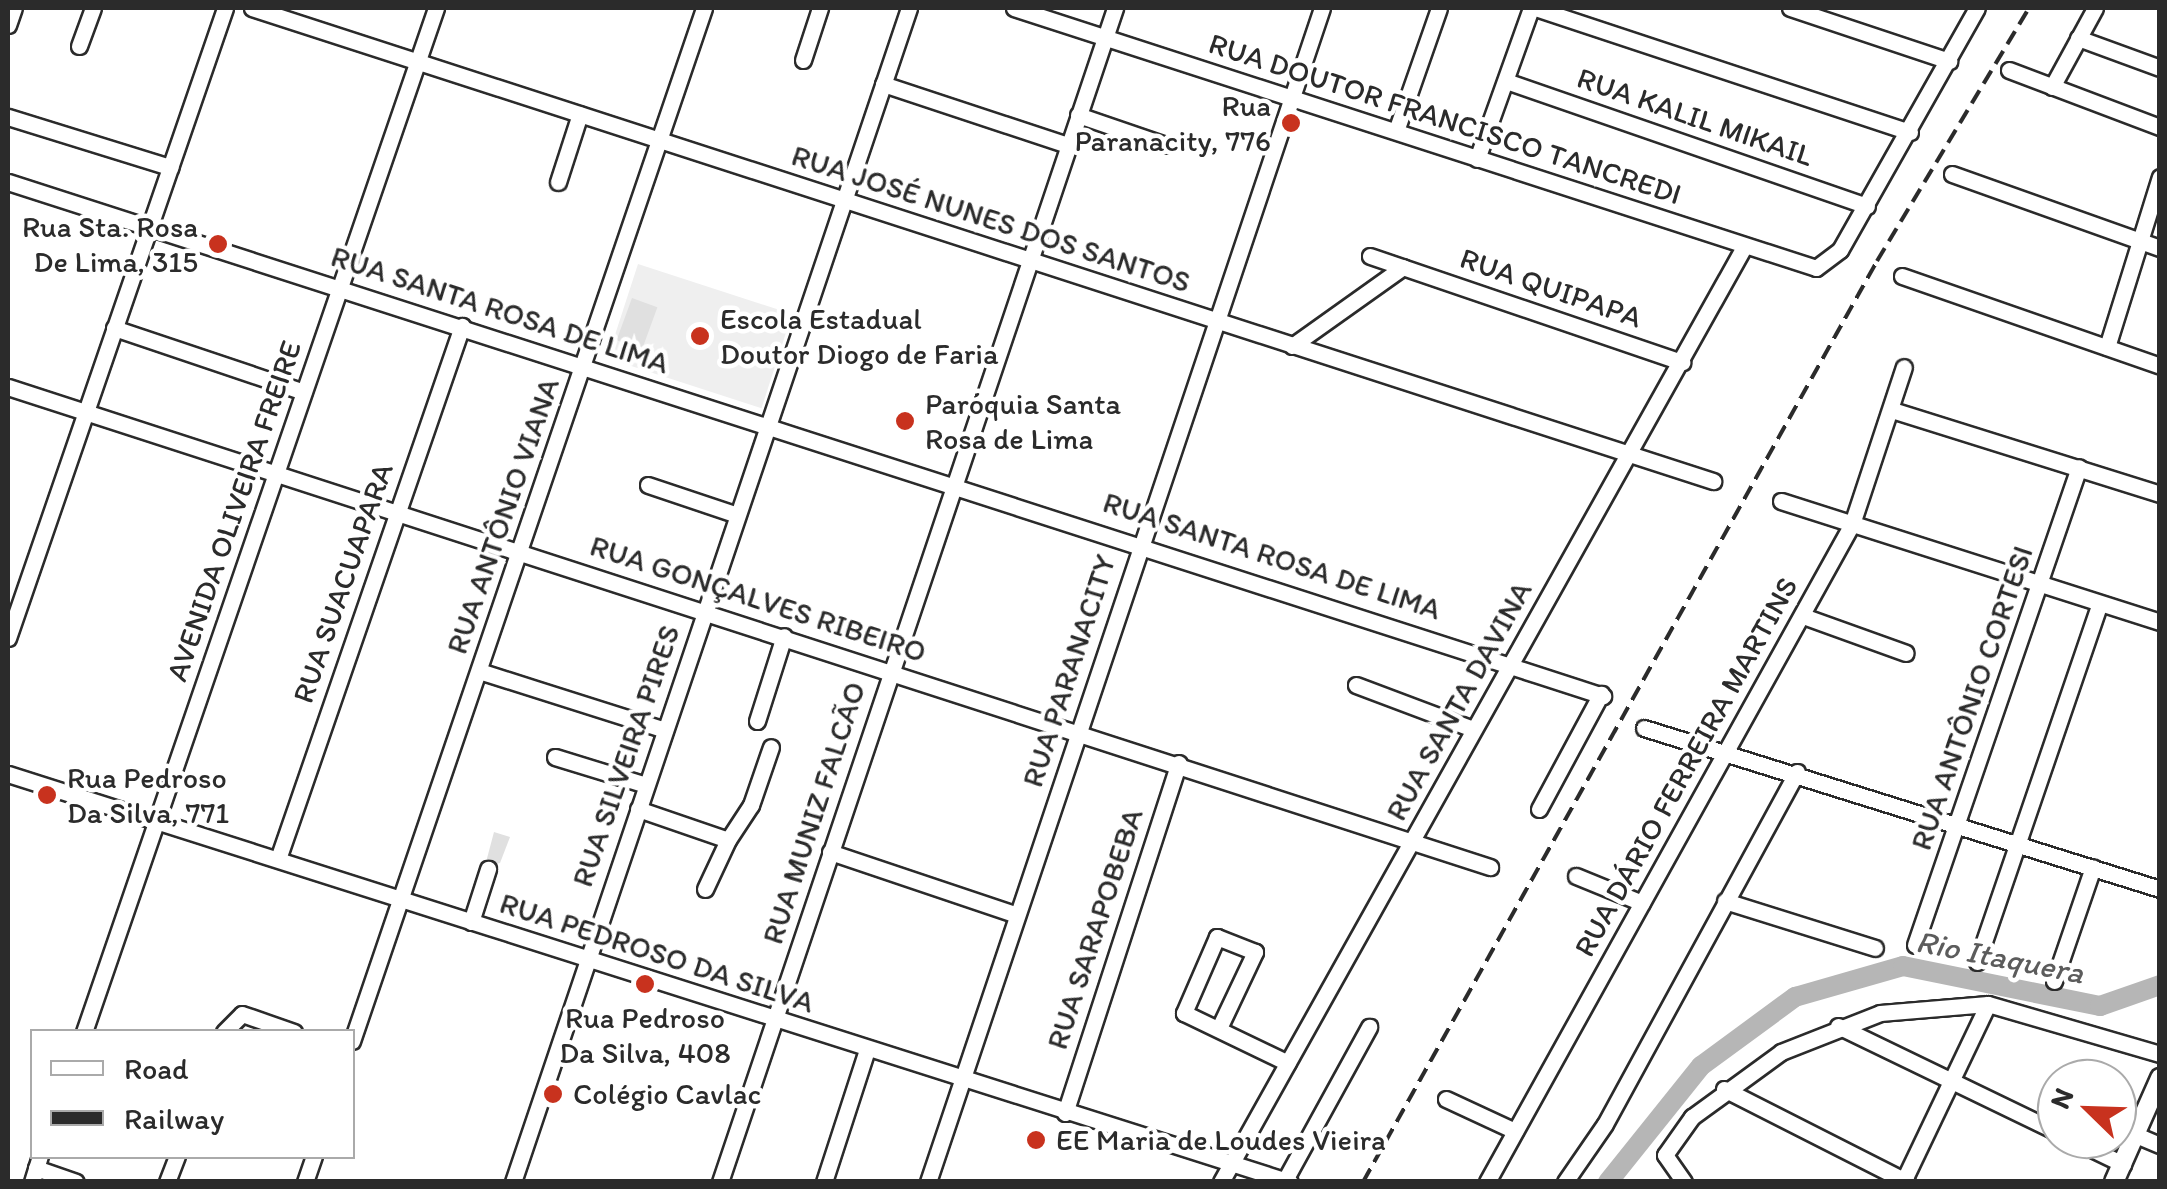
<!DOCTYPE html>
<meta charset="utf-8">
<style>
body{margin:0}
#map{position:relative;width:2167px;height:1189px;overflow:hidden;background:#fff;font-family:Itim,sans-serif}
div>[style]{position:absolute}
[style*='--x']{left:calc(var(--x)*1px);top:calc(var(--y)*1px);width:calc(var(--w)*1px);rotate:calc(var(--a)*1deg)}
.built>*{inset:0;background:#efefef;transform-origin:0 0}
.green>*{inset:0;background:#e0e0e0;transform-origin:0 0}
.river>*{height:20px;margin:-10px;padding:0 10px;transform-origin:10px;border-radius:10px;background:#b6b6b6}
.roads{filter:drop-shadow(2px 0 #2b2b2b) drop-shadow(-2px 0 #2b2b2b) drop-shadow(0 2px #2b2b2b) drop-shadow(0 -2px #2b2b2b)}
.minor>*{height:15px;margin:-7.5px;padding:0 7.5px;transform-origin:7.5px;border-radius:7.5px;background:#fff}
.major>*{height:18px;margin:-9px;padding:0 9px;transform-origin:9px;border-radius:9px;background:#fff}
.rail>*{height:4px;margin-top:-2px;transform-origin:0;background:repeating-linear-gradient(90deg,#2b2b2b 0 15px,transparent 0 23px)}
.dots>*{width:28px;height:28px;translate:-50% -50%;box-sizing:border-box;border:5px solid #fff;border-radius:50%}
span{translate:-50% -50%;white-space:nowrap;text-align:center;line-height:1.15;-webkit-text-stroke:9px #fff;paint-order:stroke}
.poi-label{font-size:30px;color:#2b2b2b}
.right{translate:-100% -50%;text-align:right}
.left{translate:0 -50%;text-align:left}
.street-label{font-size:30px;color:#2b2b2b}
.water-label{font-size:32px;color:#5c5c5c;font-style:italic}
.frame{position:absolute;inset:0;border:10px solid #2b2b2b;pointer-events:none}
.legend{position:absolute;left:30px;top:1029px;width:325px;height:130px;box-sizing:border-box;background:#fff;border:2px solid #aaa;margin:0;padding:12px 18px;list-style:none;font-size:30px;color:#2b2b2b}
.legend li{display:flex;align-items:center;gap:20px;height:50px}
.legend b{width:50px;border:2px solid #aaa}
.north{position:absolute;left:2037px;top:1059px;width:100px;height:100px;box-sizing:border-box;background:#fff;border:2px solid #aaa;border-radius:50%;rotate:293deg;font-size:28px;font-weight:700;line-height:40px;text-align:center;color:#2b2b2b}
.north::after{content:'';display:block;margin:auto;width:35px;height:45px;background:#c8321e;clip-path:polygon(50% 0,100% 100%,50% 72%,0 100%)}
</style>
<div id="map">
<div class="built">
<i style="left:638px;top:264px;width:162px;height:99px;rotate:18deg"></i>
</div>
<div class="green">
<i style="left:632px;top:298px;width:27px;height:45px;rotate:20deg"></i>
<i style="clip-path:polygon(494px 832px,510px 837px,500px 863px,485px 866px)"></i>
</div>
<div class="river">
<i style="--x:1608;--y:1182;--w:149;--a:-51.3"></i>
<i style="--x:1701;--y:1066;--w:117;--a:-36.3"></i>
<i style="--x:1795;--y:997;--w:112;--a:-16"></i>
<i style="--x:1903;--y:966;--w:201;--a:11.5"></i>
<i style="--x:2100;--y:1006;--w:64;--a:-19.3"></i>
</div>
<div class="roads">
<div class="minor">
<i style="--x:252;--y:8;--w:1536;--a:17.94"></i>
<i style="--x:1014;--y:8;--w:843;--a:17.96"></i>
<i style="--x:1816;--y:268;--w:30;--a:-37"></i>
<i style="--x:1840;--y:250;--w:278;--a:-60.5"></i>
<i style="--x:1535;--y:8;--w:395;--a:18.3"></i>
<i style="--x:1790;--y:8;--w:168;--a:18.4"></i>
<i style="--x:8;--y:25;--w:18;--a:-71"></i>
<i style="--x:2078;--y:38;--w:87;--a:20.1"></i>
<i style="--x:79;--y:46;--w:40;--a:-69.8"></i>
<i style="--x:803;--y:60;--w:55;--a:-71.9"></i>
<i style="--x:2009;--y:70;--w:161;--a:20.7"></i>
<i style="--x:1506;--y:81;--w:382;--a:19.1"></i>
<i style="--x:883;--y:84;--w:194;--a:18.3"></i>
<i style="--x:2052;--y:87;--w:90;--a:-61.4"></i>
<i style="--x:1078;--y:115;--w:92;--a:19"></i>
<i style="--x:8;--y:117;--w:170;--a:17.2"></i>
<i style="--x:1396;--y:131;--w:130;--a:-70.7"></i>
<i style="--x:1477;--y:159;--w:160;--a:-70.3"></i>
<i style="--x:1952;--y:174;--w:221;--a:19.6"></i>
<i style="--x:8;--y:182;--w:1676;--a:17.86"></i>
<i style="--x:558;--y:182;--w:71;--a:-72.1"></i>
<i style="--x:1370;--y:256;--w:330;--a:18.8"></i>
<i style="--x:1902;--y:276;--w:273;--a:19.2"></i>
<i style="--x:114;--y:328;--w:200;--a:18.6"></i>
<i style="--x:1292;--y:346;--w:136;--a:-35.4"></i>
<i style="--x:2107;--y:347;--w:178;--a:-72.7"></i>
<i style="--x:8;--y:387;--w:1558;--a:17.95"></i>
<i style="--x:1892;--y:410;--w:281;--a:17.4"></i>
<i style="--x:648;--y:485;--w:94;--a:18.6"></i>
<i style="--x:1781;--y:501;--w:398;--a:17.7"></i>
<i style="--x:1803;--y:616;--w:109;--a:19.8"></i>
<i style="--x:8;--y:638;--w:666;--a:-70.99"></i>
<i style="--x:479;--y:671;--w:195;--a:17.6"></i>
<i style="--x:1356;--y:685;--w:125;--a:20.6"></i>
<i style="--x:757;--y:721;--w:89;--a:-72.4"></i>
<i style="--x:1644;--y:728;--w:541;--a:17.33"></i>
<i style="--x:555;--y:757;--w:95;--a:17.1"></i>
<i style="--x:8;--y:774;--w:1345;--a:17.65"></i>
<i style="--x:638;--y:809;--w:95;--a:19"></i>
<i style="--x:728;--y:840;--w:42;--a:-56.7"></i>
<i style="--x:751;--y:805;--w:61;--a:-71"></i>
<i style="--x:1539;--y:809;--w:131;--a:-61.7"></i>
<i style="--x:830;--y:852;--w:197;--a:18.6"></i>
<i style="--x:278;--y:859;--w:564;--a:-70.95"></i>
<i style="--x:1576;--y:876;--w:71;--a:22.2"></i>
<i style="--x:705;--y:889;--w:54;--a:-64.9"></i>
<i style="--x:1725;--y:901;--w:157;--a:17.4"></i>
<i style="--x:471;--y:922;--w:56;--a:-72.2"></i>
<i style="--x:1915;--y:945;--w:505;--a:-71.06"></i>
<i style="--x:1977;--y:962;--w:379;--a:-71.1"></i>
<i style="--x:2054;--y:981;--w:120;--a:-71.1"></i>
<i style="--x:1220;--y:1026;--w:82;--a:-64.7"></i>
<i style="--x:1255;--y:952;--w:41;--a:-158.5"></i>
<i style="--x:1217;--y:937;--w:83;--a:113.5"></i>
<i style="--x:1184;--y:1013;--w:115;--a:25.7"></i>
<i style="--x:1838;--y:1026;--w:243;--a:25.8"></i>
<i style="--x:84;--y:1032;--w:1083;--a:-71.03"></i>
<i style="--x:224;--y:1032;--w:25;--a:-45"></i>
<i style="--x:242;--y:1014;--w:55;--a:19.1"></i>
<i style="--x:352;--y:1041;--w:1091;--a:-71.18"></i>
<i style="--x:1724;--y:1089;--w:205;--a:26.9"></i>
<i style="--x:1446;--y:1099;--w:76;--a:24.9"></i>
<i style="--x:1065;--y:1113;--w:368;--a:-72"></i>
<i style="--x:2136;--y:1135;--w:26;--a:23"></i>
<i style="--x:2071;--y:1139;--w:58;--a:25.7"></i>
<i style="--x:36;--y:1168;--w:42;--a:19.3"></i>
<i style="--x:1285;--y:1180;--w:175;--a:-61.2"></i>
<i style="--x:32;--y:1182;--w:27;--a:-73"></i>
<i style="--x:167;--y:1182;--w:28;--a:-69"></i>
<i style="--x:305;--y:1182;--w:28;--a:-71"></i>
<i style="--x:513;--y:1182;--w:1239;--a:-71.36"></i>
<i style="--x:720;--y:1182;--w:1239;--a:-71.4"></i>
<i style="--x:824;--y:1182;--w:139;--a:-72"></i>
<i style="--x:928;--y:1182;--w:1238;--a:-71.45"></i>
<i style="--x:1221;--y:1182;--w:1071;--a:-60.78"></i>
<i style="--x:1487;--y:1182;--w:752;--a:-60.98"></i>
<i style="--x:1852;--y:524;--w:165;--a:-71.7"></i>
<i style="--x:1565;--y:1182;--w:70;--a:-55.4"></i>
<i style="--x:1605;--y:1124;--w:401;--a:-61.4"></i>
<i style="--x:1684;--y:1182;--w:33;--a:-125"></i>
<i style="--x:1665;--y:1155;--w:47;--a:-54.6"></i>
<i style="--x:1692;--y:1117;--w:110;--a:-36.1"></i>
<i style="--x:1781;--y:1052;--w:106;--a:-21.5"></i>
<i style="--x:1880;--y:1013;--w:108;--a:-4.8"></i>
<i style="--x:1988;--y:1004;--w:179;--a:16.2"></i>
<i style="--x:1903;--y:1182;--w:197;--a:-64.5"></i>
</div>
<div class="major">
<i style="--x:2114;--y:1182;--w:114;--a:-66.1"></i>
</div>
</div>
<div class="rail">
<i style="--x:1363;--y:1182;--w:1055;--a:-60.83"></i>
<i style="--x:1877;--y:261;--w:295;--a:-59"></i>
</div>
<div class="dots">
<i style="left:1291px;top:123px;background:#c8321e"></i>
<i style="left:218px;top:244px;background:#c8321e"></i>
<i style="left:700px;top:336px;background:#c8321e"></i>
<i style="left:905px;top:421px;background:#c8321e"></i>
<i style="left:47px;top:795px;background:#c8321e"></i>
<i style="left:645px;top:984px;background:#c8321e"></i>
<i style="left:553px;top:1094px;background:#c8321e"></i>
<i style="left:1036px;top:1140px;background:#c8321e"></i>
</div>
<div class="poi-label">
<span class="right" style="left:1271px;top:123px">Rua<br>Paranacity, 776</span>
<span class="right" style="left:198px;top:244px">Rua Sta. Rosa<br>De Lima, 315</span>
<span class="left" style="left:720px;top:336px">Escola Estadual<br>Doutor Diogo de Faria</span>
<span class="left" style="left:925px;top:421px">Paróquia Santa<br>Rosa de Lima</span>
<span class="left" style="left:67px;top:795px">Rua Pedroso<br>Da Silva, 771</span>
<span style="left:645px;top:1035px">Rua Pedroso<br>Da Silva, 408</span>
<span class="left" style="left:573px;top:1094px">Colégio Cavlac</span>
<span class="left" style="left:1056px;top:1140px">EE Maria de Loudes Vieira</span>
</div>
<div class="street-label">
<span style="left:1695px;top:117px;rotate:19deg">RUA KALIL MIKAIL</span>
<span style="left:1445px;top:119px;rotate:18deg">RUA DOUTOR FRANCISCO TANCREDI</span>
<span style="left:991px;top:219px;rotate:18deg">RUA JOSÉ NUNES DOS SANTOS</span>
<span style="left:1551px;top:288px;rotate:19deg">RUA QUIPAPA</span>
<span style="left:500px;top:310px;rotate:18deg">RUA SANTA ROSA DE LIMA</span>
<span style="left:234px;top:511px;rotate:-71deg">AVENIDA OLIVEIRA FREIRE</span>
<span style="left:503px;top:516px;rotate:-71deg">RUA ANTÔNIO VIANA</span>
<span style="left:1272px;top:556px;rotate:18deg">RUA SANTA ROSA DE LIMA</span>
<span style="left:343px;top:583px;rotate:-71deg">RUA SUACUAPARA</span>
<span style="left:758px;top:599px;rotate:18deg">RUA GONÇALVES RIBEIRO</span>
<span style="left:1069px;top:671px;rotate:-72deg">RUA PARANACITY</span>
<span style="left:1972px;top:698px;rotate:-71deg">RUA ANTÔNIO CORTESI</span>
<span style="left:1459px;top:701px;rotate:-61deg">RUA SANTA DAVINA</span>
<span style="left:626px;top:756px;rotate:-71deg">RUA SILVEIRA PIRES</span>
<span style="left:1686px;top:767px;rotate:-61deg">RUA DÁRIO FERREIRA MARTINS</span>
<span style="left:814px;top:813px;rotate:-72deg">RUA MUNIZ FALCÃO</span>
<span style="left:1095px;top:929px;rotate:-72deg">RUA SARAPOBEBA</span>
<span style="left:657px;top:953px;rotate:18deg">RUA PEDROSO DA SILVA</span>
</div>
<div class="water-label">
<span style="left:2000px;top:957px;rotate:11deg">Rio Itaquera</span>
</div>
<div class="frame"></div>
<ul class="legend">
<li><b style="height:12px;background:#fff"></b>Road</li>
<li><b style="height:12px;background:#2b2b2b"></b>Railway</li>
</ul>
<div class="north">N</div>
</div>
